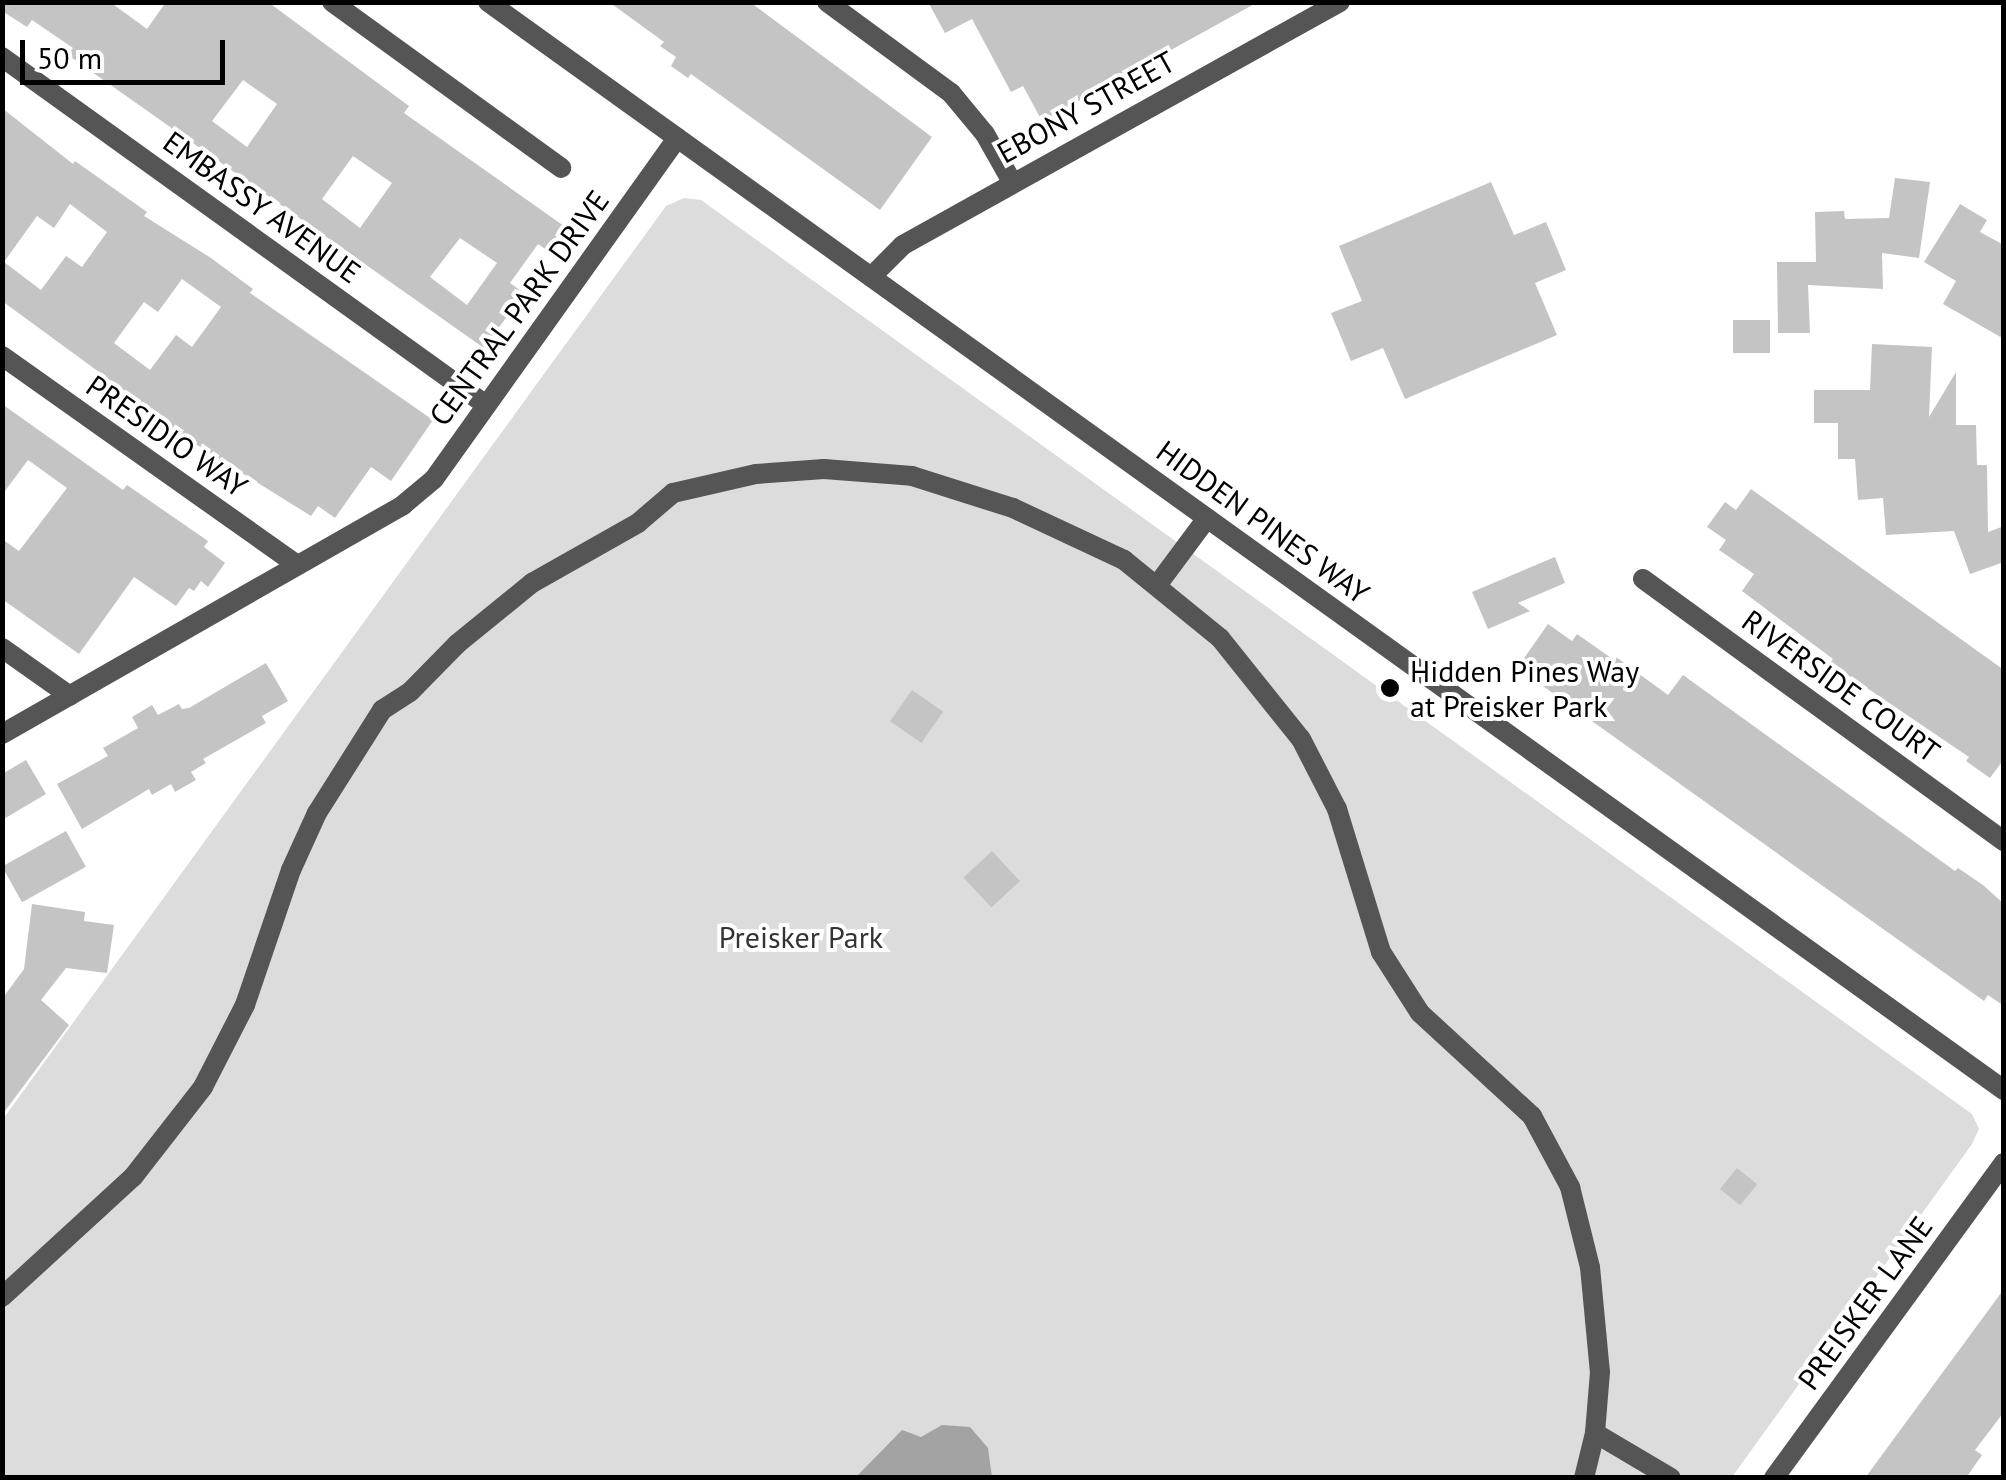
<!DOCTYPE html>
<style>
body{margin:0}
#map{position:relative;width:2006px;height:1480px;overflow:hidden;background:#fff;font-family:"PT Sans",sans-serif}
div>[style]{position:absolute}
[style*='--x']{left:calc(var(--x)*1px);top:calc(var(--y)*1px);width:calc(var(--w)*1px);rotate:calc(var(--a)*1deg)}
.green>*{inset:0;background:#dcdcdc}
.water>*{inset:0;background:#a3a3a3}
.building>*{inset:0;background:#c4c4c4;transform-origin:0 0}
.minor>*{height:20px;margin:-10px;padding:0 10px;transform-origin:10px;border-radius:10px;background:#555}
.dots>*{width:28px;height:28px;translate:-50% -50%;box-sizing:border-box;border:5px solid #fff;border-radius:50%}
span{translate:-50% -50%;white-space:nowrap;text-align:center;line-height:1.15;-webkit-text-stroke:8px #fff;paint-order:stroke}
.street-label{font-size:30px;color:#000}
.poi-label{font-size:30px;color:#000}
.left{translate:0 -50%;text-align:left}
.park-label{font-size:30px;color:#333}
.frame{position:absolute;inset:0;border:5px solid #000;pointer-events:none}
.scale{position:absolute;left:20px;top:40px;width:205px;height:45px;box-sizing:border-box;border:5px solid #000;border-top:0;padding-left:12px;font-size:30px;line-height:35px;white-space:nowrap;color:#000;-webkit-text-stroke:8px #fff;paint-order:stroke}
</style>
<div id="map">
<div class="green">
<i style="clip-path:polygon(684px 198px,701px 200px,1972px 1114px,1979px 1129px,1972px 1144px,1732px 1477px,3px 1478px,3px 1119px,666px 206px)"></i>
</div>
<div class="water">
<i style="clip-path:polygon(942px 1425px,970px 1427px,988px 1448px,992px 1477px,856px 1477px,902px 1430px,921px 1437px)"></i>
</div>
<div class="building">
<i style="clip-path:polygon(evenodd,2px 2px,110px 2px,147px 29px,166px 2px,268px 2px,409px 106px,404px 113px,564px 226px,548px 251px,538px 244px,510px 283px,524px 293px,484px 348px,68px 55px,73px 48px,32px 20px,27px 27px,2px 11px,2px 2px,243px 80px,277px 104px,247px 147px,212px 121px,243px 80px,2px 2px,353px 156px,392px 183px,360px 228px,322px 199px,353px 156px,2px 2px,460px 238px,497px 263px,467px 305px,430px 277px,460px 238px)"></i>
<i style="clip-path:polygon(609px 2px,750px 2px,932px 137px,880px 210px,691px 74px,688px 78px,671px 66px,676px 57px,660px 46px,664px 42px)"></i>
<i style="clip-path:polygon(928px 2px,1258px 2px,1042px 121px,1023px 86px,1011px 92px,972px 19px,945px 33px)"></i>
<i style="clip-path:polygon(evenodd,2px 108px,73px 164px,75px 161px,147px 212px,144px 216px,211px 258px,253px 289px,250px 293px,433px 420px,391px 481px,371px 467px,335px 518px,318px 506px,311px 516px,168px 427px,170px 424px,2px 301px,2px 108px,70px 204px,107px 232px,82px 267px,66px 256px,41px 290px,4px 262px,37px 216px,54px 228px,70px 204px,2px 108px,182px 279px,221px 307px,192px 347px,176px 335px,150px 370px,114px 343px,144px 302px,158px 312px,182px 279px)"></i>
<i style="clip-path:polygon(1895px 178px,1930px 182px,1919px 258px,1882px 253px,1883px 289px,1808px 285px,1810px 333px,1778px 333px,1777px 262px,1816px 262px,1815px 212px,1844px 211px,1845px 219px,1889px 218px)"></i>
<i style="clip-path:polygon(1491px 182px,1514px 235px,1546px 222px,1566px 270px,1535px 283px,1557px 335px,1405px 399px,1383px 348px,1351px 361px,1331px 313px,1362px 301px,1339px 246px)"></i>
<i style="clip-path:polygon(1960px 204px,1987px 220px,1980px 232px,2004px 245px,2004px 339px,1943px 304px,1956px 281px,1924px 262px)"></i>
<i style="left:1733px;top:320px;width:37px;height:33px"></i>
<i style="clip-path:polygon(1872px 344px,1932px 347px,1929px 417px,1956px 372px,1956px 425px,1976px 425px,1977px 465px,1987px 465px,1988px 532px,2004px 526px,2004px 562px,1970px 574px,1954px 531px,1886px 535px,1883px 498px,1858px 500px,1855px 459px,1838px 459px,1838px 423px,1814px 423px,1814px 390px,1870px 390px)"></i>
<i style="clip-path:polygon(2px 404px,123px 490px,127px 485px,208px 541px,204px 547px,225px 563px,208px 587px,201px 581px,194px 591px,189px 588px,176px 606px,134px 577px,79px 654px,2px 599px,2px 539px,19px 551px,67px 488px,28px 460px,2px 495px)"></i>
<i style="clip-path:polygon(1751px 489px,2004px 670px,2004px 759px,1990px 778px,1966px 761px,1969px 757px,1830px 663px,1833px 659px,1742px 591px,1754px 574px,1719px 550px,1726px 540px,1707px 527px,1725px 502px,1736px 510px)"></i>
<i style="clip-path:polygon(1555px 557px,1565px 583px,1518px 603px,1530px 611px,1488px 629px,1472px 592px)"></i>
<i style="clip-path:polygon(1548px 624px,1572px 641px,1577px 634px,1614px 660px,1616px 657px,1668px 695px,1683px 675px,1955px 871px,1958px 868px,1983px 885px,2004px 904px,2004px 1006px,1988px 995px,1984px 1001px,1533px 679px,1535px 675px,1520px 664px)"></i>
<i style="clip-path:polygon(266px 663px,288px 701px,262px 716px,266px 723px,203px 759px,206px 763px,191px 772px,196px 780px,175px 792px,171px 784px,152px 795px,149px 789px,82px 829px,57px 784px,108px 756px,103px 748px,138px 728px,132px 717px,152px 705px,158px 715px,179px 704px,182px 709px,189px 708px)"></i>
<i style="left:912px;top:690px;width:38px;height:38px;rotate:35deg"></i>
<i style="clip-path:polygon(26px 760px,46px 794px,2px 820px,2px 774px)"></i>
<i style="left:66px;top:831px;width:41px;height:73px;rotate:61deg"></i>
<i style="left:992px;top:851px;width:41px;height:39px;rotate:47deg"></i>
<i style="clip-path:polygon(32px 904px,85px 912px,84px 921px,114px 925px,107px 973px,66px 968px,41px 1000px,69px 1025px,2px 1115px,2px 999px,24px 969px)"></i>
<i style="left:1737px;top:1168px;width:26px;height:27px;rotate:39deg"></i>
<i style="clip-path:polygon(2004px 1289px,2004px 1412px,1975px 1450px,1982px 1455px,1966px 1478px,1865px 1478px)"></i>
</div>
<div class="minor">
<i style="--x:332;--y:2;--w:283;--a:35.9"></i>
<i style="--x:488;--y:2;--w:1866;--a:35.67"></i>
<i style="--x:827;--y:2;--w:154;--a:36.3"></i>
<i style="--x:951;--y:93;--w:53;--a:50.3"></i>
<i style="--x:985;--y:134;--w:55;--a:60.6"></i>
<i style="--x:2;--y:57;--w:596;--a:35.72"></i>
<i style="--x:871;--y:277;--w:45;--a:-45"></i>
<i style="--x:903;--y:245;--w:500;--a:-29.08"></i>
<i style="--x:2;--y:356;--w:362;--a:35.3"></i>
<i style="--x:1643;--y:579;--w:446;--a:36"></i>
<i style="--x:1158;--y:584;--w:82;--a:-53.4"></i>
<i style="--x:2;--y:648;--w:83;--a:35.2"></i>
<i style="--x:2;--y:734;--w:462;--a:-29.7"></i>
<i style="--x:403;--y:505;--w:40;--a:-40"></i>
<i style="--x:434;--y:479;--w:419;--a:-54.5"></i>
<i style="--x:2;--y:1297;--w:178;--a:-42.5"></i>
<i style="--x:133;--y:1177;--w:114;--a:-52.1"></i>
<i style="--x:203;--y:1087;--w:92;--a:-62.9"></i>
<i style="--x:245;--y:1005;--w:143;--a:-71.2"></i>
<i style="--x:291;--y:870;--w:63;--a:-65.5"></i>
<i style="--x:317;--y:813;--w:122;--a:-57.7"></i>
<i style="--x:382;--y:710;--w:33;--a:-33"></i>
<i style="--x:410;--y:692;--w:67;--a:-45.6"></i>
<i style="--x:457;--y:644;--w:97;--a:-39.1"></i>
<i style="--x:532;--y:583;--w:122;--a:-29.5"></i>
<i style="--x:638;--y:523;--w:46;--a:-40.6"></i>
<i style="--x:673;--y:493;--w:85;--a:-12.9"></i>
<i style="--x:756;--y:474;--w:68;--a:-4.2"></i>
<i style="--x:824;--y:469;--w:88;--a:4.5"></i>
<i style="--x:912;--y:476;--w:106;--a:17.6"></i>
<i style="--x:1013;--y:508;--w:123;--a:25.1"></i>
<i style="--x:1124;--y:560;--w:124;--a:39.1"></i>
<i style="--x:1220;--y:638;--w:129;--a:51.3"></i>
<i style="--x:1301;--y:739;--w:79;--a:62.8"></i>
<i style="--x:1337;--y:809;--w:150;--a:72.9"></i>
<i style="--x:1381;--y:952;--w:72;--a:57.4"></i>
<i style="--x:1420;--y:1013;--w:152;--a:42.6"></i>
<i style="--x:1532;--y:1116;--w:81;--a:61.8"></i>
<i style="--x:1570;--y:1187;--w:82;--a:76"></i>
<i style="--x:1590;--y:1267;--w:105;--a:84.6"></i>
<i style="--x:1600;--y:1372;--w:61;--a:94.7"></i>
<i style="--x:1595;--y:1433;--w:46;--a:103.7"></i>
<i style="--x:1595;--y:1433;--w:88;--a:30.6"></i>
<i style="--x:1774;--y:1478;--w:390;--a:-53.9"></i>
</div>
<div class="dots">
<i style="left:1390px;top:688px;background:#000"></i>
</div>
<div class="street-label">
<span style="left:1086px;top:107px;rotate:-29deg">EBONY STREET</span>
<span style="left:262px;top:207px;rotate:36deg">EMBASSY AVENUE</span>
<span style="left:519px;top:308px;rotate:-54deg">CENTRAL PARK DRIVE</span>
<span style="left:167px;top:436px;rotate:35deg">PRESIDIO WAY</span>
<span style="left:1263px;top:522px;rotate:36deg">HIDDEN PINES WAY</span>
<span style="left:1841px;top:686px;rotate:36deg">RIVERSIDE COURT</span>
<span style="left:1865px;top:1303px;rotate:-54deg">PREISKER LANE</span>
</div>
<div class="poi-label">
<span class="left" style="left:1410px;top:688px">Hidden Pines Way<br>at Preisker Park</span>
</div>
<div class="park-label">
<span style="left:801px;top:937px">Preisker Park</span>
</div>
<div class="frame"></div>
<div class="scale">50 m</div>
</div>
